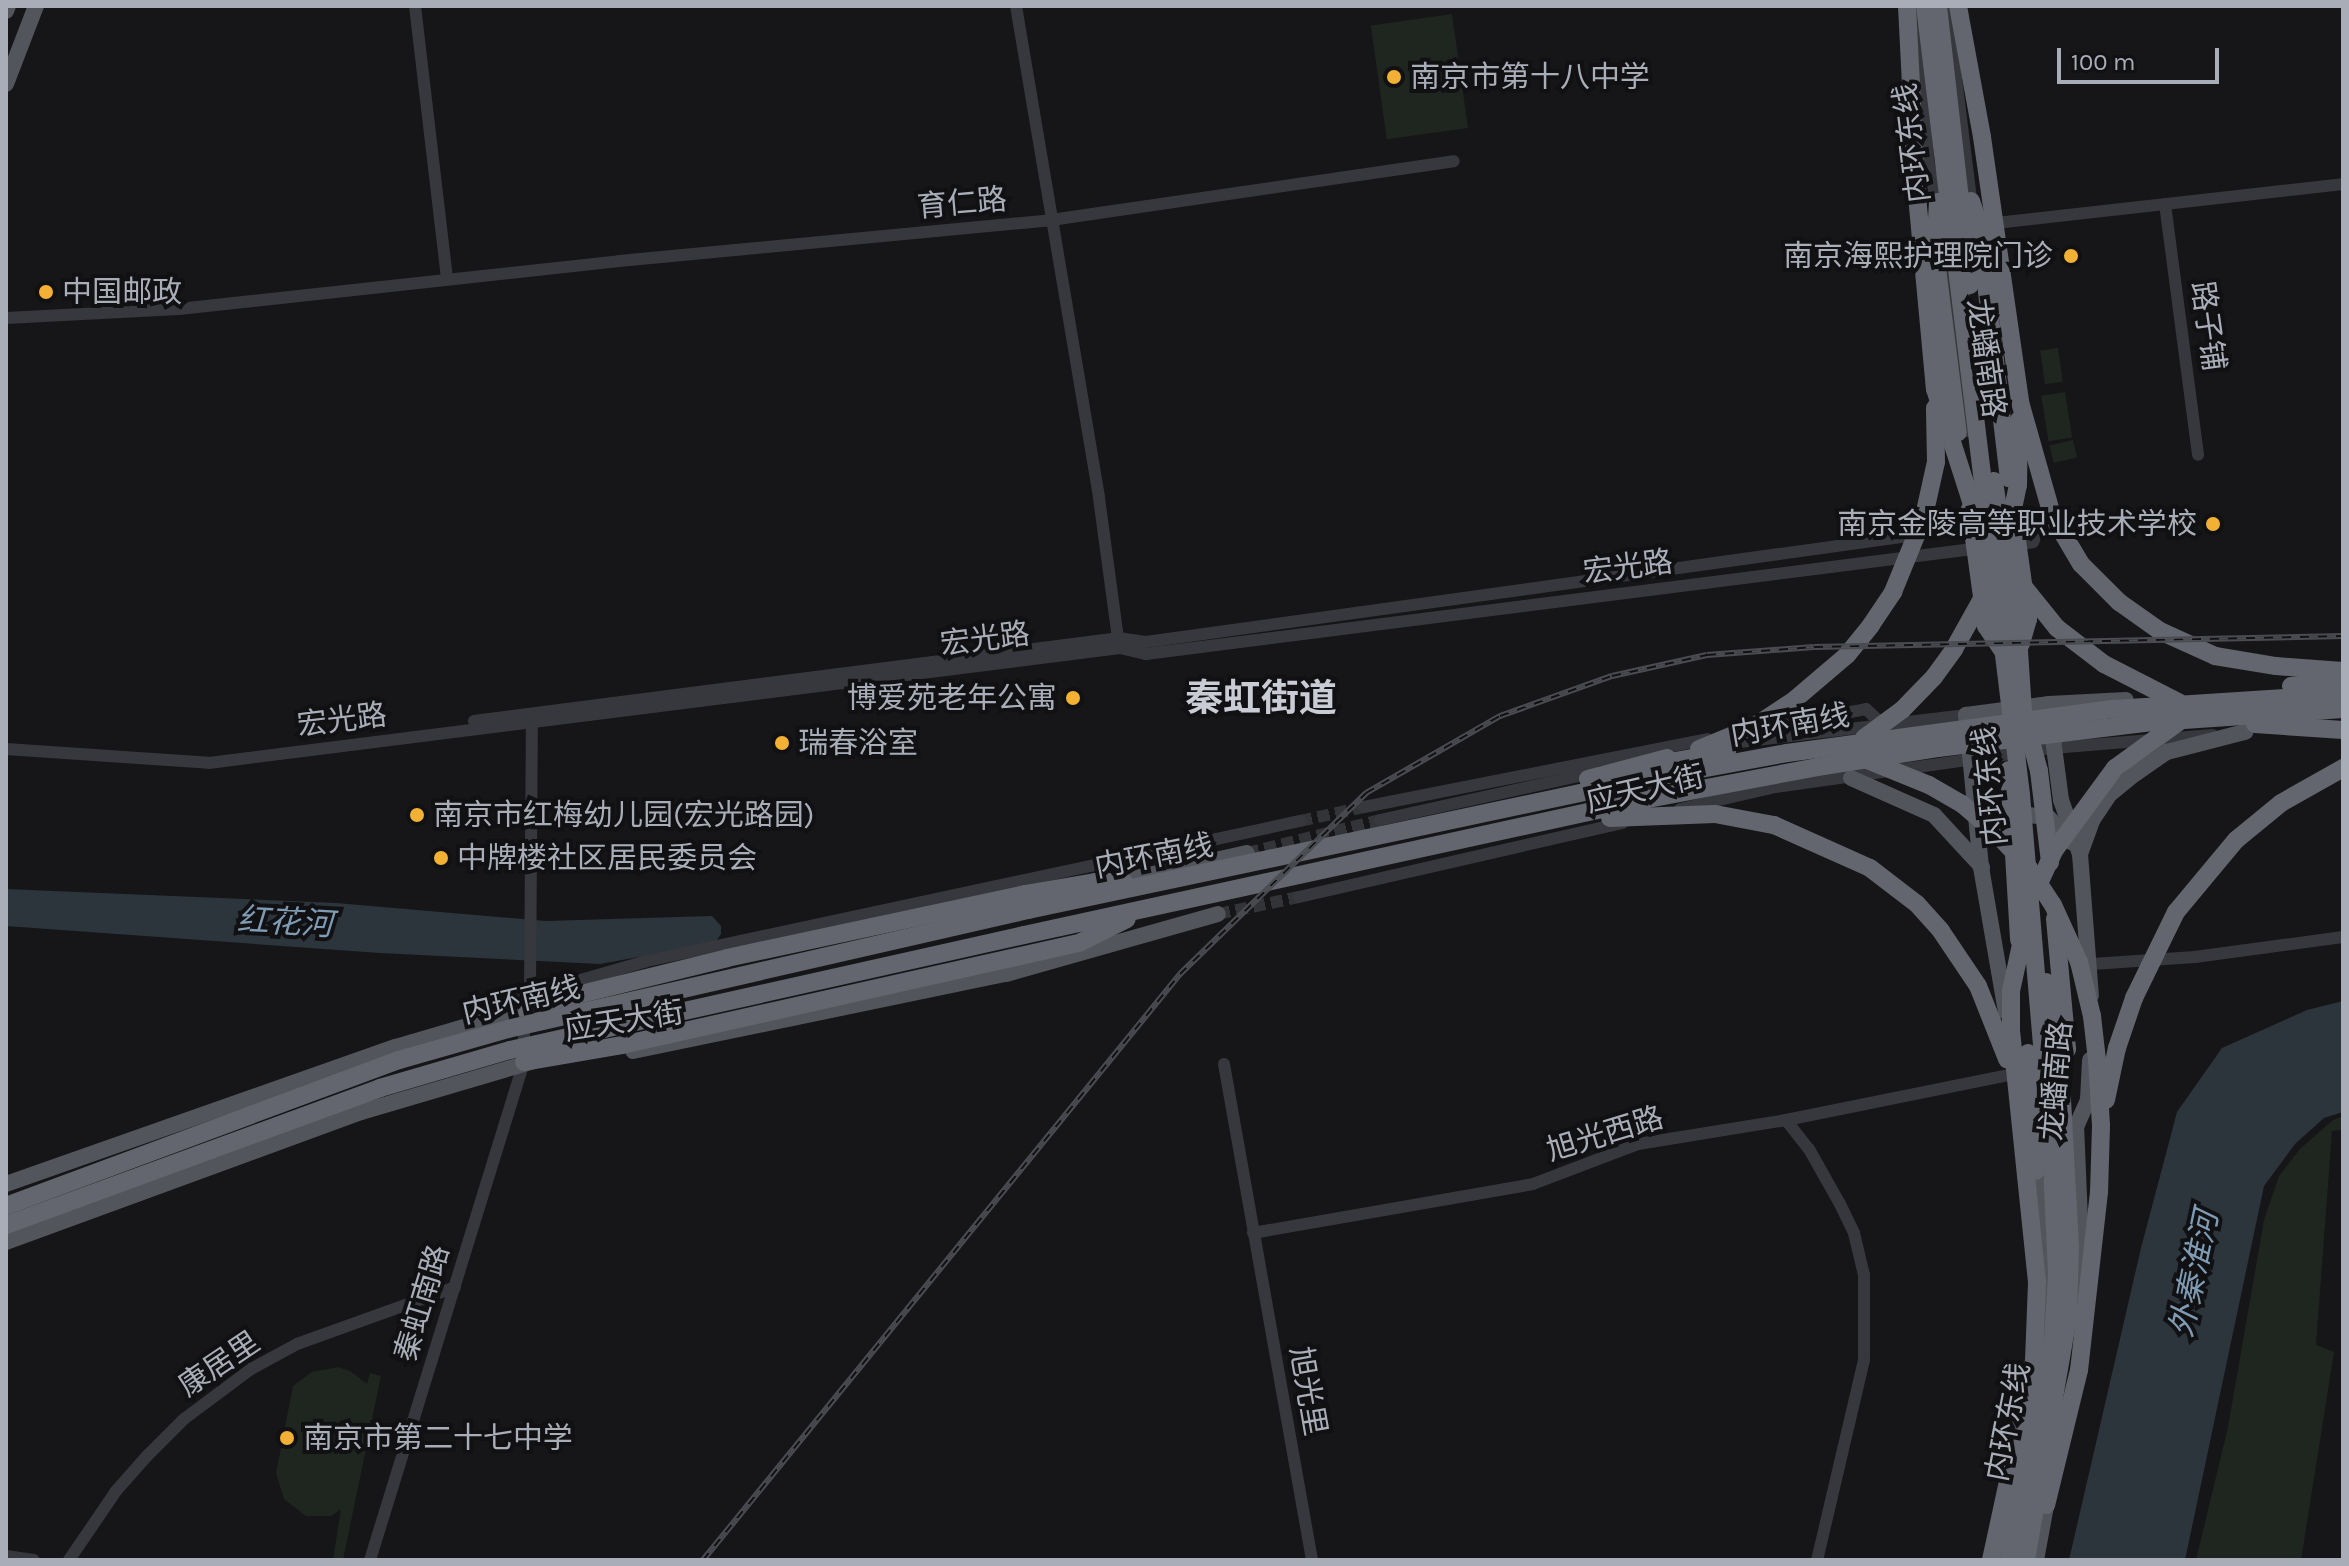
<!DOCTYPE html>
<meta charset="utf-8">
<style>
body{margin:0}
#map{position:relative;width:2349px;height:1566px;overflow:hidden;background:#161618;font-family:Karla,"Noto Sans SC",sans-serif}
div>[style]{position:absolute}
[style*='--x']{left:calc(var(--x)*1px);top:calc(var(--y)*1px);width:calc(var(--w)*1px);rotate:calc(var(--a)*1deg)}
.green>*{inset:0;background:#1e261f;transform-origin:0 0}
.water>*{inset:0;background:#2c353c}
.minor-tunnel>*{height:12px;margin-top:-6px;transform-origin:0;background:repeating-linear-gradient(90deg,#333438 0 12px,transparent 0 18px)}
.minor>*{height:12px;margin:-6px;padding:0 6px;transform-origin:6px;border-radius:6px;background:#37383d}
.major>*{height:16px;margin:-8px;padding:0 8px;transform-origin:8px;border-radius:8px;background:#53555c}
.highway>*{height:18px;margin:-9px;padding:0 9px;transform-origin:9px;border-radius:9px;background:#63666e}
.rail>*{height:6px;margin-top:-3px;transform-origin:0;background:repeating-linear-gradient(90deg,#111113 0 9px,#4a4c52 0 18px);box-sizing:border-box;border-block:2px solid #4a4c52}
.dots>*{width:22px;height:22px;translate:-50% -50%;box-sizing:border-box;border:4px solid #111113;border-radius:50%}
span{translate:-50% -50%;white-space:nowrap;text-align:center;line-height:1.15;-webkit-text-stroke:8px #111113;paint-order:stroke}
.poi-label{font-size:30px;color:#a8adb8}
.left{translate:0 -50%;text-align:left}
.right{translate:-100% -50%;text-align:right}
.street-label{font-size:30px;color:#a8adb8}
.water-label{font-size:32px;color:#7f9bb3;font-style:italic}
.district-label{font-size:38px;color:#c9ccd4;font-weight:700}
.frame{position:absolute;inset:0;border:8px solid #a8adb8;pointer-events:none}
.scale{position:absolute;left:2057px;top:48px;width:162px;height:36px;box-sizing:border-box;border:4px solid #a8adb8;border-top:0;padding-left:10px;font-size:24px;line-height:28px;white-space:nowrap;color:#a8adb8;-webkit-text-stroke:6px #111113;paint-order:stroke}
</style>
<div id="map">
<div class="green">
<i style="left:1452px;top:14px;width:115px;height:82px;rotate:82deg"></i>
<i style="left:2058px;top:348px;width:34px;height:18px;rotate:82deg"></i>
<i style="left:2065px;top:392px;width:46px;height:24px;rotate:81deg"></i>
<i style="left:2073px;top:440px;width:18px;height:24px;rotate:77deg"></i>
<i style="clip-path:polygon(2343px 1116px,2343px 1130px,2332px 1131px,2316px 1345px,2334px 1352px,2301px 1560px,2196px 1560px,2228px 1427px,2264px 1220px,2279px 1176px,2300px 1149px,2333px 1120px)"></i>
<i style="clip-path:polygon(338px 1367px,350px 1371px,367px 1384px,370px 1373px,381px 1376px,343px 1560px,333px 1560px,341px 1509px,331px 1516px,306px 1516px,284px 1499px,276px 1473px,293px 1386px,312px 1372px)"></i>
</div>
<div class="water">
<i style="clip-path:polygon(6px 889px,336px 903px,546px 921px,712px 916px,721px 926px,721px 934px,715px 943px,600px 964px,380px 953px,6px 926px)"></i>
<i style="clip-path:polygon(2343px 1001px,2343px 1112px,2324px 1118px,2295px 1144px,2264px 1186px,2185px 1560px,2069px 1560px,2141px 1248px,2177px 1112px,2222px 1048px,2307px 1010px)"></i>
</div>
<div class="minor-tunnel">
<i style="--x:1300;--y:821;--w:66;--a:-12.3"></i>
<i style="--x:1247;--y:853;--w:137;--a:-13.9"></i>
<i style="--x:1218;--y:914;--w:83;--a:-11.9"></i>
</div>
<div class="minor">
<i style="--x:415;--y:6;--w:275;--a:83.3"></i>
<i style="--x:1016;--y:6;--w:499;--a:80.4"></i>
<i style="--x:1099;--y:498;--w:148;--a:82.3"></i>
<i style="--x:1916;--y:6;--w:154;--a:85.5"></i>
<i style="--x:1928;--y:160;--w:50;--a:78.5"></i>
<i style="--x:1947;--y:6;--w:202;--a:82.9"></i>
<i style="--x:2165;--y:204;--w:253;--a:82.5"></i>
<i style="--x:1987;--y:224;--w:358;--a:-6.4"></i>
<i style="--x:1942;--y:235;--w:198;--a:82.4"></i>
<i style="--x:6;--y:318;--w:173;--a:-3"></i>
<i style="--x:179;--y:309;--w:443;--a:-6.2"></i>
<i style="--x:619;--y:261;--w:434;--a:-5.4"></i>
<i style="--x:1051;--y:220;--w:407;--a:-8.3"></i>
<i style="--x:2010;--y:545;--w:23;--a:-7"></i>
<i style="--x:2033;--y:542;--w:12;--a:-66"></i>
<i style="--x:2038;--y:531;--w:12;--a:-121"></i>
<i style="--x:2032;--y:521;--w:22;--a:175"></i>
<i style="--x:474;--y:721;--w:649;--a:-7.34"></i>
<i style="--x:1118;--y:638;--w:28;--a:8"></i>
<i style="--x:1146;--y:642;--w:829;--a:-7.91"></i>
<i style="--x:1753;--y:730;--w:115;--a:-10.5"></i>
<i style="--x:1866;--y:709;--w:22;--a:43"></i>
<i style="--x:1723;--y:744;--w:245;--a:-6.8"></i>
<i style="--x:6;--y:749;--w:203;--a:3.9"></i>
<i style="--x:209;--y:763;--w:918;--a:-7.19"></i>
<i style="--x:1120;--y:648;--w:27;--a:13"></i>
<i style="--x:1146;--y:654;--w:841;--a:-7.24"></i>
<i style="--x:1364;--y:807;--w:350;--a:-11.2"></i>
<i style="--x:1680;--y:809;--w:98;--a:-13"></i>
<i style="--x:1775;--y:787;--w:281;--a:-8"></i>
<i style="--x:2053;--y:748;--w:160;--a:-4.7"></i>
<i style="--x:1380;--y:820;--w:221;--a:-12.5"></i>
<i style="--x:1299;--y:897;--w:332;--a:-12.9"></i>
<i style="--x:2092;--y:964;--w:103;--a:-3.9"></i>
<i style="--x:2195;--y:957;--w:149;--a:-7.7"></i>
<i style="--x:530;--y:993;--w:277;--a:-89.6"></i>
<i style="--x:501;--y:1014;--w:17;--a:-54"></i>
<i style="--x:511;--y:1000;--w:141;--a:-16"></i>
<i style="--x:647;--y:961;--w:668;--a:-12.1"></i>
<i style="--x:1224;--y:1064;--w:504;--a:79.94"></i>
<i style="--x:1786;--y:1120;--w:37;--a:52"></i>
<i style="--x:1809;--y:1149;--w:63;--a:60.6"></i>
<i style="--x:1840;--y:1204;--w:32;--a:64"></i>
<i style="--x:1854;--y:1233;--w:43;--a:76.6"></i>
<i style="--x:1864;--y:1275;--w:85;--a:90"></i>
<i style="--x:1864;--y:1360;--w:205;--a:103.2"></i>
<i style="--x:1253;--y:1233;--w:284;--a:-9.9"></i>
<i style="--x:1533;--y:1184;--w:112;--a:-20.9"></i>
<i style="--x:1638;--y:1144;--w:150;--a:-9.2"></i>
<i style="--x:1786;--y:1120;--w:238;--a:-11.4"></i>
<i style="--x:6;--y:1556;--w:28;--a:8"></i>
<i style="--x:69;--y:1560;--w:83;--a:-55.7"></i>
<i style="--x:116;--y:1491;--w:47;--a:-48.5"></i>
<i style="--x:147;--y:1456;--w:52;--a:-45"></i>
<i style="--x:184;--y:1419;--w:84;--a:-36.7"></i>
<i style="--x:251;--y:1369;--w:52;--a:-28.5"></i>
<i style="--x:297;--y:1344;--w:168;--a:-19.8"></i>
<i style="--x:370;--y:1560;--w:521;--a:-72.82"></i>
<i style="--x:524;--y:1062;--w:43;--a:-90"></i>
</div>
<div class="major">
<i style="--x:6;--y:11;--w:5;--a:-68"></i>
<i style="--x:6;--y:84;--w:84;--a:-69"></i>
<i style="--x:2051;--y:724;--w:77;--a:82.5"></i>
<i style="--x:2061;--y:800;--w:57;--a:70.6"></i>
<i style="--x:2080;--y:854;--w:142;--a:85.6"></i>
<i style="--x:1851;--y:778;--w:91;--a:24"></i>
<i style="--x:1934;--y:815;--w:71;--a:47.3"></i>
<i style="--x:2012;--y:819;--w:16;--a:-14"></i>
<i style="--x:2028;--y:815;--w:20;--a:6"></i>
<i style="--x:2048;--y:817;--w:35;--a:47"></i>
<i style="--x:2080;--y:854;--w:37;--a:-70"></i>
<i style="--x:2093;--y:819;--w:30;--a:-56"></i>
<i style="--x:2110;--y:794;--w:32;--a:-39"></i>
<i style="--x:2135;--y:774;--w:39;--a:-35"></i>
<i style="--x:2167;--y:752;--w:81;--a:-14.4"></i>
<i style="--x:1113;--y:883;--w:137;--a:-12.6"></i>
<i style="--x:2006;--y:1012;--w:147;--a:-99.8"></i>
<i style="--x:1981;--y:867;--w:153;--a:-95.6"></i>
<i style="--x:1966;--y:715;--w:84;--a:-7.5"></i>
<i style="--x:2049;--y:704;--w:77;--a:-3"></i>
<i style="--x:633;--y:1051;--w:381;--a:-11.7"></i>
<i style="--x:1006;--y:974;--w:220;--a:-15.8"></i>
<i style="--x:2034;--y:1161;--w:97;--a:84.1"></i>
<i style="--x:2044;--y:1257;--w:68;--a:89.2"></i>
<i style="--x:2045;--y:1325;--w:25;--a:102"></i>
<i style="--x:6;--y:1184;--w:413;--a:-19.4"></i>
<i style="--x:396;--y:1047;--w:145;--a:-16.4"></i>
<i style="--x:6;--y:1242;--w:378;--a:-20.1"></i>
<i style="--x:361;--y:1112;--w:180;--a:-16.4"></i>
<i style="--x:2076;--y:1310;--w:66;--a:-85.7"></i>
<i style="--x:2081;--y:1244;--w:117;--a:-92.4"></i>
<i style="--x:2076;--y:1127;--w:30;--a:-66"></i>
<i style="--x:2088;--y:1100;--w:40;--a:-87.1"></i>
<i style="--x:2036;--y:1560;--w:66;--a:-79.5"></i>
</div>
<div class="highway">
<i style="--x:1907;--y:6;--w:179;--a:87.1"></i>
<i style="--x:1916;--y:185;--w:205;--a:84.7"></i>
<i style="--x:1935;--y:389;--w:121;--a:72.2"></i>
<i style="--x:1972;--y:504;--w:25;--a:63"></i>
<i style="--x:1925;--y:6;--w:795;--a:83.06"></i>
<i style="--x:2021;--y:795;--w:373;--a:85.2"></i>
<i style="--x:2052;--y:1167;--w:108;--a:87.3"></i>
<i style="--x:2057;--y:1275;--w:65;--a:93.5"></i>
<i style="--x:2053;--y:1340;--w:224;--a:101.3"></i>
<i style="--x:1938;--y:6;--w:281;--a:83.5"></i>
<i style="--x:1958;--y:6;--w:133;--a:79.6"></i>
<i style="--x:1982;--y:137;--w:268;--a:81.8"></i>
<i style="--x:2020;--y:402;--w:117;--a:74.2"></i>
<i style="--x:2052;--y:515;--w:57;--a:59.4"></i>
<i style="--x:2081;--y:564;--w:54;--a:45"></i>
<i style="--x:2119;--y:602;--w:50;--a:35.3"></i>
<i style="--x:2160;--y:631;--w:60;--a:24.4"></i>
<i style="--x:2215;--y:656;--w:62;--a:9.3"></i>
<i style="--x:2276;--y:666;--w:67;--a:4.3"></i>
<i style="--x:1971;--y:201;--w:24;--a:71"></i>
<i style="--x:1979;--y:224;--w:256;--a:83.3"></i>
<i style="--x:1938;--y:202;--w:50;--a:93.4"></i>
<i style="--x:1935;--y:252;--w:182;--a:82.8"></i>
<i style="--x:1994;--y:481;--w:172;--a:81.6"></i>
<i style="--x:2019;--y:651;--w:75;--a:86.2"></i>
<i style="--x:1970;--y:509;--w:118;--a:82.2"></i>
<i style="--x:1986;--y:626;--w:29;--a:56"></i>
<i style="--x:2014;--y:519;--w:101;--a:82"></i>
<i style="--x:2028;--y:619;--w:26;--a:106"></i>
<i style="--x:2007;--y:537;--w:53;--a:-78.1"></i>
<i style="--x:2018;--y:485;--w:65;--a:-89.1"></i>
<i style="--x:2011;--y:571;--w:73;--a:51.1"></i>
<i style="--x:2057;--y:628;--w:59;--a:37.5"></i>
<i style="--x:2104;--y:664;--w:85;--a:27.2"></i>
<i style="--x:2291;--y:686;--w:52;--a:-6.6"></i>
<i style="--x:2255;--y:724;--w:88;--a:3.9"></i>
<i style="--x:2027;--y:726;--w:47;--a:75.1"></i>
<i style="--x:2039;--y:771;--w:92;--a:83.1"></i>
<i style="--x:1864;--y:738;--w:47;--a:-36.4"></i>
<i style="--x:1902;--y:710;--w:46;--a:-45.9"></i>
<i style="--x:1934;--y:677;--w:34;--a:-54"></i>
<i style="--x:1954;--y:649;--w:82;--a:-60.9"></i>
<i style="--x:1699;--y:749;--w:61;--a:-22.3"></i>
<i style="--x:1755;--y:726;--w:45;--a:-33.3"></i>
<i style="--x:1793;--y:701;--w:71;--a:-40.4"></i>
<i style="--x:1847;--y:655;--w:38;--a:-51"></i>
<i style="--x:1871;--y:625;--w:40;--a:-56"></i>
<i style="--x:1893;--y:592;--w:82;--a:-67.8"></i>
<i style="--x:1924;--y:516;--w:55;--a:-77.5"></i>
<i style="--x:1936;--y:462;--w:54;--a:-91.1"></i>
<i style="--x:1867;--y:760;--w:67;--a:22"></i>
<i style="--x:1929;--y:785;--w:38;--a:30"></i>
<i style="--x:1962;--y:804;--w:45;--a:40.5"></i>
<i style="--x:1996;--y:833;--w:47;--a:46.7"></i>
<i style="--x:2028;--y:867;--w:45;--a:56.7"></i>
<i style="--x:2053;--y:905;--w:63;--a:65.5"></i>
<i style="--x:2079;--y:962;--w:56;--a:76.5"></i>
<i style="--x:2092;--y:1016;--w:44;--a:83.5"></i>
<i style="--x:2097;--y:1060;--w:66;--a:86.5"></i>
<i style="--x:2101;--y:1126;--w:66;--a:91.7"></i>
<i style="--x:2099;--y:1192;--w:179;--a:96.4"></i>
<i style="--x:2079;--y:1370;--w:139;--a:103.7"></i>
<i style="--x:1658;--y:764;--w:70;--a:-9.9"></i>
<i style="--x:2009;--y:770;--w:170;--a:86.6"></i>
<i style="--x:1588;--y:779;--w:82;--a:-14.9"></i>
<i style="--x:1610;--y:818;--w:105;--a:-2.2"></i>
<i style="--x:1715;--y:814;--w:60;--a:10.6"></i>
<i style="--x:1774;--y:825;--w:105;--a:24.1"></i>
<i style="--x:1870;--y:868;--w:59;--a:37.5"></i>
<i style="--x:1917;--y:904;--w:36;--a:48"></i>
<i style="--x:1941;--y:931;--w:66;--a:56.1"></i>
<i style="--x:1978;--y:986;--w:79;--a:68.3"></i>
<i style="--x:2036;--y:890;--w:43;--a:-65.2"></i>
<i style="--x:2054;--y:851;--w:103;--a:-53.7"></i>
<i style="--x:2115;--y:768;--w:80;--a:-35.9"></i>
<i style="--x:2055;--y:919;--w:131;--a:84.7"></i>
<i style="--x:524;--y:1008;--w:209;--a:-13.8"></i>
<i style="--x:727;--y:958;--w:305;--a:-12.1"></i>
<i style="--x:1025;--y:894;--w:71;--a:-9.7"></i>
<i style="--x:1095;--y:882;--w:29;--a:0"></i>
<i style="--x:2028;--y:1053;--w:118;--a:86.1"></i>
<i style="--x:524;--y:1062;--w:99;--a:-9.8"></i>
<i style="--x:622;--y:1045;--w:470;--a:-12.6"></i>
<i style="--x:1081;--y:942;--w:51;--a:-26.6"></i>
<i style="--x:2106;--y:1100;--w:53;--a:-78.1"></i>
<i style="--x:2117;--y:1048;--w:53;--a:-71.2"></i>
<i style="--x:2134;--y:998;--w:96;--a:-64"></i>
<i style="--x:2176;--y:912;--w:94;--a:-50.2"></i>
<i style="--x:2236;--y:840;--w:58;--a:-39.4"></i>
<i style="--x:2281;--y:803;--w:71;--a:-29.4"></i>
<i style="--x:6;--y:1206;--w:419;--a:-20.4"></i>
<i style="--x:399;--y:1060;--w:113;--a:-15.9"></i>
<i style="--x:508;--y:1029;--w:533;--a:-12.89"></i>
<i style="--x:1028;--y:910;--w:627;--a:-11.97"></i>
<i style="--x:1641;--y:780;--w:148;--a:-10.5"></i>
<i style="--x:1787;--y:753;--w:330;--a:-7.7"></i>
<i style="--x:2114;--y:709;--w:229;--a:-3.7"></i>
<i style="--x:6;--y:1225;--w:398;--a:-20.1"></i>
<i style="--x:380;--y:1088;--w:135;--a:-16.3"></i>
<i style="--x:510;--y:1050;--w:527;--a:-12.61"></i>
<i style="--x:1024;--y:935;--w:639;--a:-12.3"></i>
<i style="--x:1648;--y:799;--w:172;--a:-10.7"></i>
<i style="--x:1817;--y:767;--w:122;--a:-8.9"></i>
<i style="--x:1938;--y:748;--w:218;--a:-6.9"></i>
<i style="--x:2154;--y:722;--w:189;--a:-3.9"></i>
<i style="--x:1991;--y:1560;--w:204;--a:-77.8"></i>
<i style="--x:2034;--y:1361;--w:79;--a:-87.8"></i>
<i style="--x:2037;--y:1282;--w:254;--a:-95.9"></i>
<i style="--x:2011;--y:1029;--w:38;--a:-90"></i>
<i style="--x:2011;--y:991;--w:66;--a:-77.8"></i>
<i style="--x:2026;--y:1560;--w:247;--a:-80.2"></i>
<i style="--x:2068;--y:1317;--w:70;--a:-88.4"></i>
<i style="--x:2070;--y:1247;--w:147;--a:-93.1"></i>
<i style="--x:2062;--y:1100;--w:119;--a:-97.7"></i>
</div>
<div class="rail">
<i style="--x:703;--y:1560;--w:756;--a:-50.85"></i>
<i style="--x:1180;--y:974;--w:260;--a:-44.2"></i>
<i style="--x:1366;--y:793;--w:155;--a:-29.9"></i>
<i style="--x:1500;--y:716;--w:119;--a:-19.7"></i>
<i style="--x:1612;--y:676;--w:97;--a:-12.5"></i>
<i style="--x:1707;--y:655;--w:107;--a:-4.3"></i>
<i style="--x:1814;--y:647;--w:529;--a:-1.19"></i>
</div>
<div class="dots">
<i style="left:1394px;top:77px;background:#f2b134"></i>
<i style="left:2071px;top:256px;background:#f2b134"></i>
<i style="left:46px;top:292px;background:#f2b134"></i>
<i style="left:2213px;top:524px;background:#f2b134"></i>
<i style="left:1073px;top:698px;background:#f2b134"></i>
<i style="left:782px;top:743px;background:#f2b134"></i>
<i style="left:417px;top:815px;background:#f2b134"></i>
<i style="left:441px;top:858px;background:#f2b134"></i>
<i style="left:287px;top:1438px;background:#f2b134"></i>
</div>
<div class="poi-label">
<span class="left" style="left:1410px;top:77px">南京市第十八中学</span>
<span class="right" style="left:2053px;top:256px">南京海熙护理院门诊</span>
<span class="left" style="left:62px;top:292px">中国邮政</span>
<span class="right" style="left:2197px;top:524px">南京金陵高等职业技术学校</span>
<span class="right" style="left:1057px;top:698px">博爱苑老年公寓</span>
<span class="left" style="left:798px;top:743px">瑞春浴室</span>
<span class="left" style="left:433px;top:815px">南京市红梅幼儿园(宏光路园)</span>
<span class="left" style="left:457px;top:858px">中牌楼社区居民委员会</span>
<span class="left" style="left:303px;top:1438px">南京市第二十七中学</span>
</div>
<div class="street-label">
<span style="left:1912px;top:143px;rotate:-97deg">内环东线</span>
<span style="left:962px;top:203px;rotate:-5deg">育仁路</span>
<span style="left:2208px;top:326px;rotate:82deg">路子铺</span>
<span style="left:1986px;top:358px;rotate:82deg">龙蟠南路</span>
<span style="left:1628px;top:567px;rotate:-7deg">宏光路</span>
<span style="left:985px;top:639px;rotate:-7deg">宏光路</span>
<span style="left:342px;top:720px;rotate:-7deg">宏光路</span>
<span style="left:1790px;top:725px;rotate:-10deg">内环南线</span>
<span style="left:1990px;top:786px;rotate:-96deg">内环东线</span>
<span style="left:1645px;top:789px;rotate:-13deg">应天大街</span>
<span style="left:1154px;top:856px;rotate:-11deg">内环南线</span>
<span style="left:521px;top:1000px;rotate:-13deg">内环南线</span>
<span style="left:624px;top:1021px;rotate:-9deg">应天大街</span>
<span style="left:2056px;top:1081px;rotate:-85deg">龙蟠南路</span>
<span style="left:1605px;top:1134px;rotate:-17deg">旭光西路</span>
<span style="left:422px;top:1303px;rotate:-73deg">秦虹南路</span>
<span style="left:219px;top:1364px;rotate:-34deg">康居里</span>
<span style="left:1308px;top:1391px;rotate:80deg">旭光里</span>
<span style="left:2008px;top:1422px;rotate:-79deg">内环东线</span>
</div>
<div class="water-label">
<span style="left:285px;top:923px;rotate:3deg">红花河</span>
<span style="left:2195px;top:1274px;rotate:-78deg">外秦淮河</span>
</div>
<div class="district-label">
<span style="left:1261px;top:699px">秦虹街道</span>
</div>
<div class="frame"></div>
<div class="scale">100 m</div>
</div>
